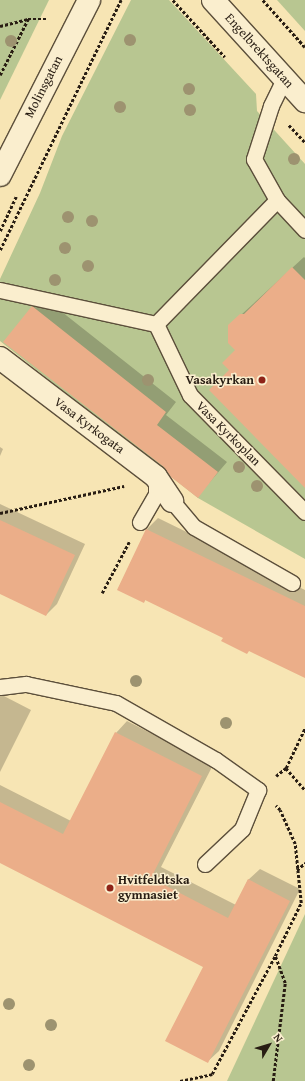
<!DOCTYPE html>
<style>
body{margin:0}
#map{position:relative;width:305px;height:1081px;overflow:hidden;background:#f7e5b4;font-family:"Gentium Book Plus",serif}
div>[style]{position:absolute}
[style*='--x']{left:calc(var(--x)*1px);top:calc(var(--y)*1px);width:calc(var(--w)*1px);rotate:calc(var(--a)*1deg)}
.green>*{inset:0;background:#b8c691}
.shadow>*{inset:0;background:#0003}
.building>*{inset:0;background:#ebae89}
.path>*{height:2.5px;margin-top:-1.25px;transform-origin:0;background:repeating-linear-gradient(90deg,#281d13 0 3px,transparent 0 5px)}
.roads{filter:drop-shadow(1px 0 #5c4f3b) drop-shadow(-1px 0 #5c4f3b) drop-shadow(0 1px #5c4f3b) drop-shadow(0 -1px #5c4f3b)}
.lane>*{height:15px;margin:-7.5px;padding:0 7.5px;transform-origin:7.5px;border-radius:7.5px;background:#faeece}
.street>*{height:22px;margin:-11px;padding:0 11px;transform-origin:11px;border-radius:11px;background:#faeece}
.secondary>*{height:22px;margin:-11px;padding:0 11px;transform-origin:11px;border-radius:11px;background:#faeece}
.trees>*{width:12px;height:12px;margin:-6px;border-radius:50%;background:#9d9370}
.dots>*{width:11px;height:11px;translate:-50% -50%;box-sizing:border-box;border:2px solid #faeece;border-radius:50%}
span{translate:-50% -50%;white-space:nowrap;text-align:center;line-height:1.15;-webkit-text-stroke:3px #faeece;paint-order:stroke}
.street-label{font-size:13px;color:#281d13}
.poi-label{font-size:13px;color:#281d13;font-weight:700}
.right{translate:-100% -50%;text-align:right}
.left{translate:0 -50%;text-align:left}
.north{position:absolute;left:249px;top:1025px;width:40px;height:40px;-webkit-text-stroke:3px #faeece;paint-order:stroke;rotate:52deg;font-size:11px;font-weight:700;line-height:16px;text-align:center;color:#281d13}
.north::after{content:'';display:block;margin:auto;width:14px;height:18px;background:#281d13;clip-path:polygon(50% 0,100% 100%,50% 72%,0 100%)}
</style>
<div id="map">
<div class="green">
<i style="clip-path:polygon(0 0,49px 0,0 100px)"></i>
<i style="clip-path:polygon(131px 0,169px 0,256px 94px,257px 111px,305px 164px,305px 559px,198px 498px,0 341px,0 279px,40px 193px,62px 136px)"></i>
<i style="clip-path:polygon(277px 0,305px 0,305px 31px)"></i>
<i style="clip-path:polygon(305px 914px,305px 1081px,227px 1081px)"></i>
</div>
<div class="shadow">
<i style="clip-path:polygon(304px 257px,305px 258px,305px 486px,230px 370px,236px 350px,229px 326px)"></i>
<i style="clip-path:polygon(43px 297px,176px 402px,166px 415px,227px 462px,198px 496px,33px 307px)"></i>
<i style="clip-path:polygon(0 447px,3px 449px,0 456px)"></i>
<i style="clip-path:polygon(0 504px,85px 544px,57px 604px,46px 615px,0 593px)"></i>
<i style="clip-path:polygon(158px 518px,305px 590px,305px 677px,146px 599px,144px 602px,118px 589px,147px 529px)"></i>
<i style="clip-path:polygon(0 694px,31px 710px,0 772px)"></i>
<i style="clip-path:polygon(127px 721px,213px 765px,161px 867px,236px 905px,248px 880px,260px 869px,300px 889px,219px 1051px,207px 1062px,205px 966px,0 862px,0 785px,71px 821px,116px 733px)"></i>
</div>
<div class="building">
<i style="clip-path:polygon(292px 267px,305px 280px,305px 488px,209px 390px,229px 370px,222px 363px,235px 350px,228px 343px,228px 325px,240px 314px,244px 314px)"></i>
<i style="clip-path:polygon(32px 306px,166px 412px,157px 425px,218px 472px,198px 498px,171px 477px,164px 467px,3px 342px)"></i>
<i style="clip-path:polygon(0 520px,75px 555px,46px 616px,0 594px)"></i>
<i style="clip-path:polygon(146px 529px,305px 606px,305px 678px,249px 651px,247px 654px,221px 641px,223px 638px,145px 600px,144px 603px,117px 590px)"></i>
<i style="clip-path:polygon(115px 732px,202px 776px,151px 878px,228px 918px,248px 879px,290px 901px,208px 1063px,165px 1041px,203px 967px,0 863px,0 802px,63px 834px)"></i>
</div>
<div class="path">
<i style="--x:173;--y:0;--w:77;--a:47.6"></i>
<i style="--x:263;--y:0;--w:63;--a:48.2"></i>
<i style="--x:0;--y:26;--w:29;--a:-14"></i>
<i style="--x:28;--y:19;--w:19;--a:0"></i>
<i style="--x:0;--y:75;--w:63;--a:-63.4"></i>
<i style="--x:289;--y:125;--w:23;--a:47"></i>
<i style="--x:0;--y:231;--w:38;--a:-65"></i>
<i style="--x:0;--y:250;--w:278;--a:-64.2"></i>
<i style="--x:0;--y:513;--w:127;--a:-12.3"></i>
<i style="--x:102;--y:593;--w:58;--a:-62.1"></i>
<i style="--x:286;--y:768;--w:29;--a:49"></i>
<i style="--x:276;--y:776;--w:13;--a:-39"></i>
<i style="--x:286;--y:768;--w:44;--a:-64.6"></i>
<i style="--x:297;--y:870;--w:11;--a:-41"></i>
<i style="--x:180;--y:1081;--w:33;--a:-12"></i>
<i style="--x:212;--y:1074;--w:134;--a:-61.9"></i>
<i style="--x:273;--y:1081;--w:99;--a:-83"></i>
<i style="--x:285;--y:983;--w:29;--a:-110"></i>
<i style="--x:275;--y:956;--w:59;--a:-63.9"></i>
<i style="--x:301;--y:903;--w:59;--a:-95.8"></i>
<i style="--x:295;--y:844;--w:37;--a:-114"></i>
<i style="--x:280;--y:810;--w:6;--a:-135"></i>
</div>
<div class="roads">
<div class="lane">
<i style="--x:284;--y:79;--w:30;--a:116"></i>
<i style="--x:271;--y:106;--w:56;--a:107.8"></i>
<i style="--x:254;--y:159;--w:47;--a:60.7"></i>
<i style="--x:277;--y:200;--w:41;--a:47"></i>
<i style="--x:277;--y:200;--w:173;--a:134.3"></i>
<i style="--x:156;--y:324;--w:79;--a:64.4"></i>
<i style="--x:190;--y:395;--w:164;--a:45.5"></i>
<i style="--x:0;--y:290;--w:160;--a:12.3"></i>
<i style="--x:172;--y:501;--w:34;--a:50"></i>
<i style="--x:194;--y:527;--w:113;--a:29.7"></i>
<i style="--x:140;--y:522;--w:32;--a:-60"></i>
<i style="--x:156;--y:494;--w:17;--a:-90"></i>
<i style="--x:0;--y:687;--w:26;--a:-7"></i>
<i style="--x:26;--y:684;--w:92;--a:11.9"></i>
<i style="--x:116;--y:703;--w:115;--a:29.7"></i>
<i style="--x:216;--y:760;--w:52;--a:35.5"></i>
<i style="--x:258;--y:790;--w:42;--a:112.3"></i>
<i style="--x:242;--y:829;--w:51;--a:136.6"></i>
</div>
<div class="street">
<i style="--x:0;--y:175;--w:196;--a:-63"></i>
<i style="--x:0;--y:358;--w:196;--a:37.3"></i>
<i style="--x:156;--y:477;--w:29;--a:56"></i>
</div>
<div class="secondary">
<i style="--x:213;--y:0;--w:137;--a:47.7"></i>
</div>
</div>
<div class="trees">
<i style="left:130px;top:40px"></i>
<i style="left:11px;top:41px"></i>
<i style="left:189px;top:89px"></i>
<i style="left:120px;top:107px"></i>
<i style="left:190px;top:110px"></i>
<i style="left:294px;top:159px"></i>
<i style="left:68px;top:217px"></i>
<i style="left:92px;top:221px"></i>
<i style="left:65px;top:248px"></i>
<i style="left:88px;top:266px"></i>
<i style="left:55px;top:280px"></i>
<i style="left:148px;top:380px"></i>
<i style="left:239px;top:467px"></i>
<i style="left:257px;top:486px"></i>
<i style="left:136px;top:681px"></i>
<i style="left:226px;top:723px"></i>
<i style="left:9px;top:1004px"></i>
<i style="left:51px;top:1025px"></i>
<i style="left:29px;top:1065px"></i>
</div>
<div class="dots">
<i style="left:262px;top:380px;background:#8f2418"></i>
<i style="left:110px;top:888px;background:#8f2418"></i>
</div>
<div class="street-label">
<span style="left:259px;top:51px;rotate:48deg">Engelbrektsgatan</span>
<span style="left:44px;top:87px;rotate:-63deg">Molinsgatan</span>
<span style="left:89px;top:426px;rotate:37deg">Vasa Kyrkogata</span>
<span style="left:228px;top:434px;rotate:45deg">Vasa Kyrkoplan</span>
</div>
<div class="poi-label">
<span class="right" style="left:254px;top:380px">Vasakyrkan</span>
<span class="left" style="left:118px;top:888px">Hvitfeldtska<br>gymnasiet</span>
</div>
<div class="north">N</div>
</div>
